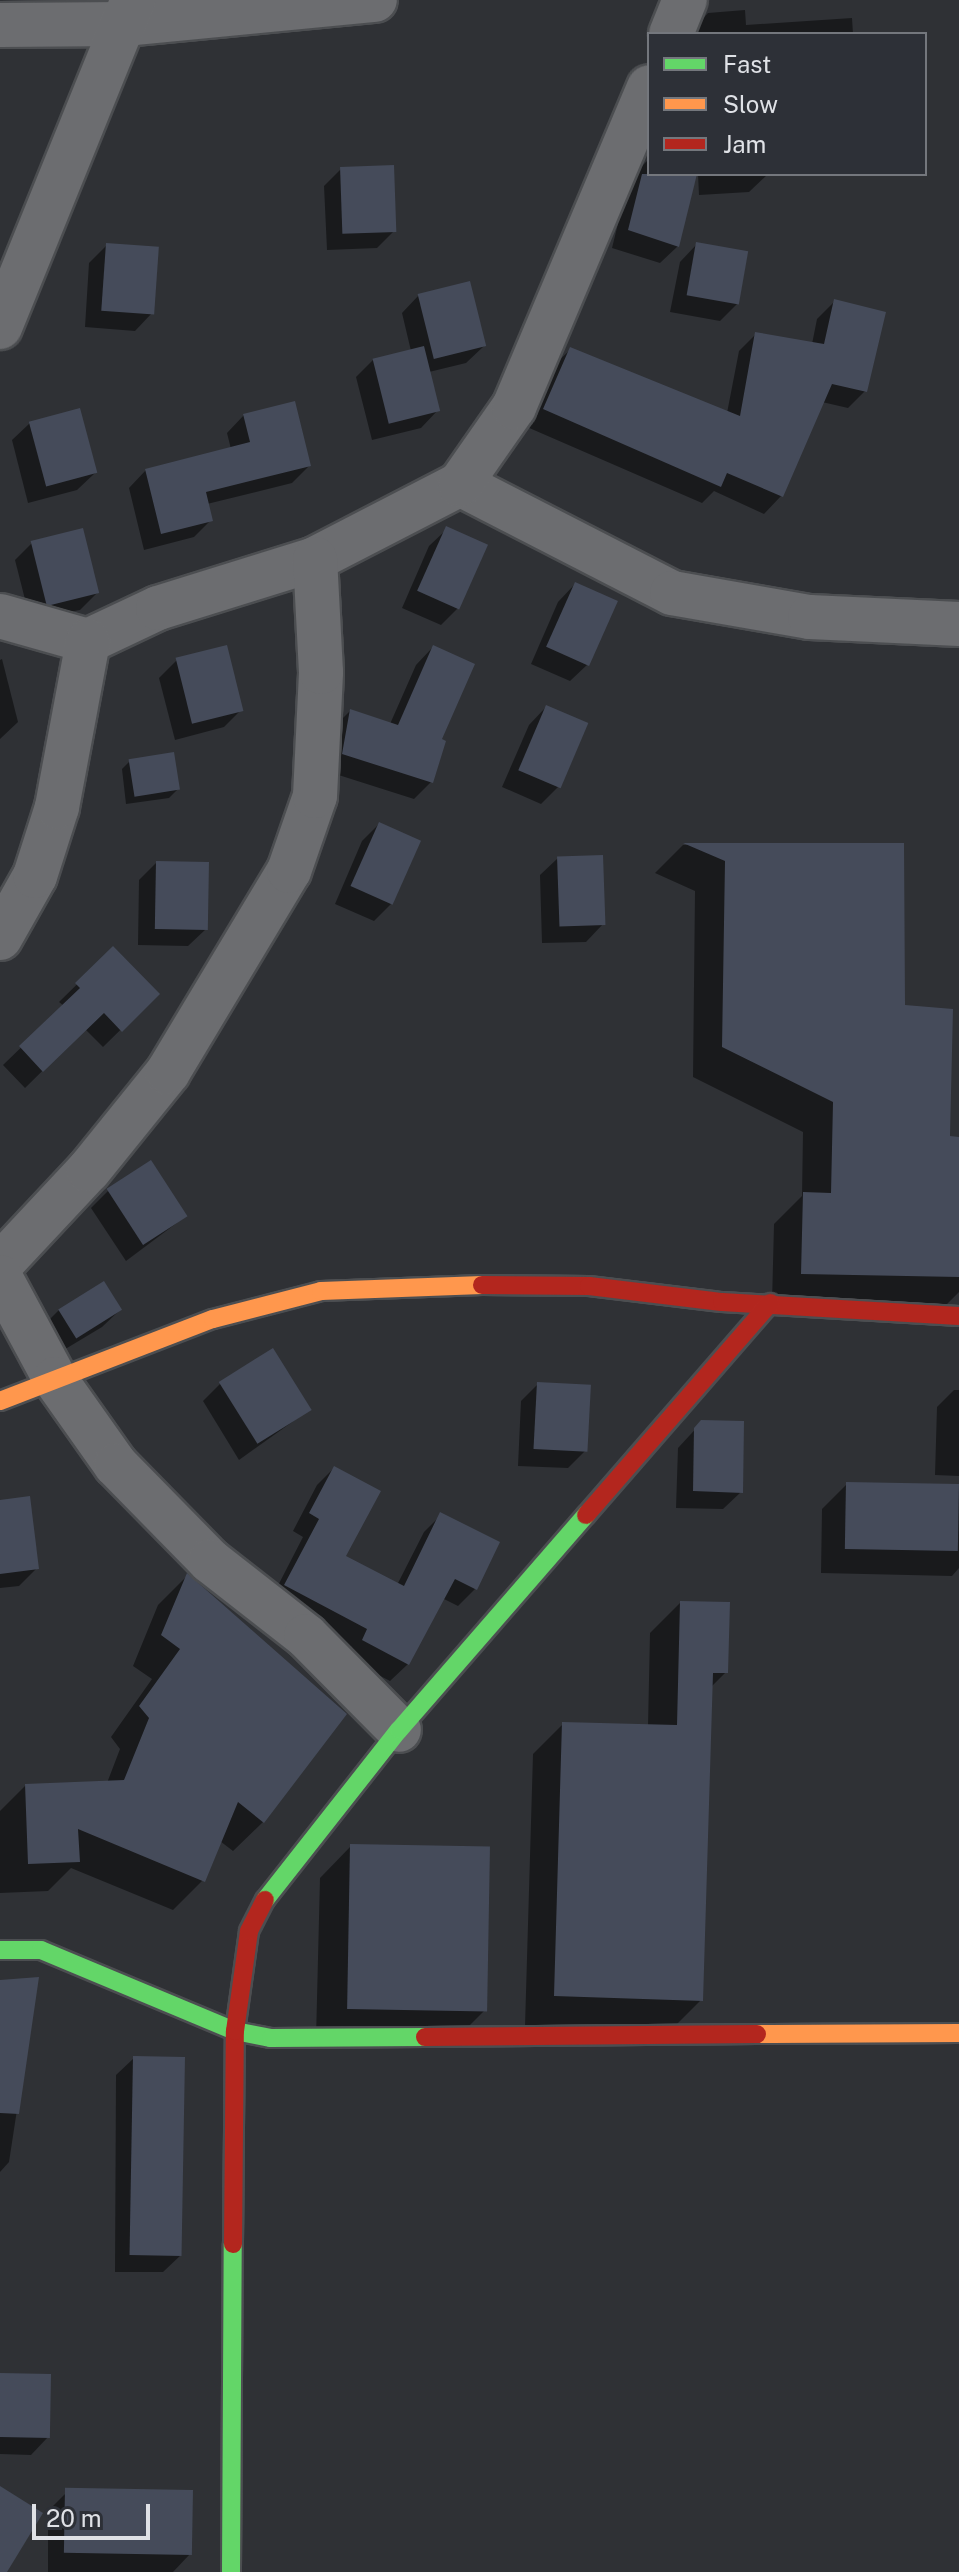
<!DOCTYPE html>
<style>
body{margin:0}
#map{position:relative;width:959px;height:2572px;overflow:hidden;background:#2f3135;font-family:"Public Sans",sans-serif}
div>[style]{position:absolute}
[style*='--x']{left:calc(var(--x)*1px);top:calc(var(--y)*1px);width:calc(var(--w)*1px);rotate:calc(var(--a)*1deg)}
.shadow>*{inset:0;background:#0007}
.building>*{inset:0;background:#454b5a;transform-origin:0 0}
.roads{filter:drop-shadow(2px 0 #4c4e51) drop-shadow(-2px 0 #4c4e51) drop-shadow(0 2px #4c4e51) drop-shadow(0 -2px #4c4e51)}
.street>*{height:44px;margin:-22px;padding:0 22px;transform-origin:22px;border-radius:22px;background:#6c6d70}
.fast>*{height:18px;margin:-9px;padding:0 9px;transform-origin:9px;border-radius:9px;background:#63d668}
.slow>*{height:18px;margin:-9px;padding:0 9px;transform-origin:9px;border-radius:9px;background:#ff974d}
.jam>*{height:18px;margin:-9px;padding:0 9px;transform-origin:9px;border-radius:9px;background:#b3261e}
span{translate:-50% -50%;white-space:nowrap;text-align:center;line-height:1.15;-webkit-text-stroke:6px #2d3037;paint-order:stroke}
.legend{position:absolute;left:647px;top:32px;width:280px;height:144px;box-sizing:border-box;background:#2d3037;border:2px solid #74777d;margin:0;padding:10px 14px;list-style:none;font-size:24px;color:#dfe1e6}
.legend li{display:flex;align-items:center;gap:16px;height:40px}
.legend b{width:40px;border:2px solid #74777d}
.scale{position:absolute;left:32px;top:2504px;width:118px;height:36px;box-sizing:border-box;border:4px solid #dfe1e6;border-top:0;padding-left:10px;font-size:24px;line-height:28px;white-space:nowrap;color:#dfe1e6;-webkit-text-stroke:6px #2d3037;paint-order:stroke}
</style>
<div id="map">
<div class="shadow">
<i style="clip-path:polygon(745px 10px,746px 25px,852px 18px,853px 34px,689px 34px,708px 13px)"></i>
<i style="clip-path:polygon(647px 161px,649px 174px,695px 174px,678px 246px,660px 263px,612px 248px,629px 179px)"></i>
<i style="clip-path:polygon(341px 169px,394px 231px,377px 248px,327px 250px,324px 186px)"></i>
<i style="clip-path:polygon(698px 174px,767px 174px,767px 175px,749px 192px,699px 195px)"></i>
<i style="clip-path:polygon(697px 244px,737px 304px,720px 321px,670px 312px,680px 262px)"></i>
<i style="clip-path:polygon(107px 245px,152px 313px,135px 331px,85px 327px,89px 263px)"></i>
<i style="clip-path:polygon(419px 295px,484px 346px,466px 363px,429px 372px,438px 410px,421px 428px,372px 440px,356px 377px,373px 360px,411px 351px,402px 313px)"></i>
<i style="clip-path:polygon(835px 301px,865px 391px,848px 408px,822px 402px,781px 496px,764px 514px,714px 491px,702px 503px,527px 427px,553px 366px,571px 349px,727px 413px,739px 351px,756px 334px,812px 344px,817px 319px)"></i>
<i style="clip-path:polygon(244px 415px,309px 466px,292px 483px,207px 504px,211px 520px,194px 537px,144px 550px,129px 488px,146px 470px,231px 449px,227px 433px)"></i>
<i style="clip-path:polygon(30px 423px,95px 473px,77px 490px,28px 503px,12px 440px)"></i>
<i style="clip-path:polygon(447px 529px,458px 608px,441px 625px,402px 608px,429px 546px)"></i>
<i style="clip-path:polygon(32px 543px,97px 593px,80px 610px,30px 619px,15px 560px)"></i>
<i style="clip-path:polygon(575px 584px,588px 664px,570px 681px,531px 664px,558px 602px)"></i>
<i style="clip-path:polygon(433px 647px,431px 782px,414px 799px,326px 771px,333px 728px,350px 711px,390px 724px,416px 665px)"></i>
<i style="clip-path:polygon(2px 659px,18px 722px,0 739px,0 660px)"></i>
<i style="clip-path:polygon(177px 660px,241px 710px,224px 727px,175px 740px,159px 678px)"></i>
<i style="clip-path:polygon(546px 707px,558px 787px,541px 804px,502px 787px,529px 725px)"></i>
<i style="clip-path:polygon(130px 761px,178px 789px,169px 798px,126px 804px,122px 769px)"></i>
<i style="clip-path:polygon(379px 824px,391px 904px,374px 921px,335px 904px,362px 841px)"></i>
<i style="clip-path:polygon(683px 845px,902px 845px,903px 1007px,948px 1138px,959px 1139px,959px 1292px,945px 1306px,772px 1303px,774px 1224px,802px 1196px,803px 1132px,693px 1077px,695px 891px,655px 873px)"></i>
<i style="clip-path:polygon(558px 858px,603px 924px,586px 942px,542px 943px,540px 875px)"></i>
<i style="clip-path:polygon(156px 863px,206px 929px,188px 946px,138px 945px,139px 880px)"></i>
<i style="clip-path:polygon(113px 949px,157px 994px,103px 1047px,85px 1029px,25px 1088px,3px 1065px,64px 1006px,59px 1002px)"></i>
<i style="clip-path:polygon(108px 1191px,186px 1216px,126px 1261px,91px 1208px)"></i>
<i style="clip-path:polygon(59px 1310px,120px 1310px,102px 1327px,57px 1354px,42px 1327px)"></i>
<i style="clip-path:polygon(220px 1384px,309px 1410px,239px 1460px,203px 1401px)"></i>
<i style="clip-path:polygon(538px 1384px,585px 1451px,568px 1468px,518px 1466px,521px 1401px)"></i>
<i style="clip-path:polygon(954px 1390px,959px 1390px,959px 1476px,935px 1475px,937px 1407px)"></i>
<i style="clip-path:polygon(702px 1422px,741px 1492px,723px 1509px,676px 1508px,678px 1448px)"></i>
<i style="clip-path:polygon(334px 1468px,343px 1557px,397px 1585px,424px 1532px,441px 1515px,475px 1589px,458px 1606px,442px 1598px,408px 1664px,390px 1681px,346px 1658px,352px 1647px,269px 1603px,303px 1537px,293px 1531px,317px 1485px)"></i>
<i style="clip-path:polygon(847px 1484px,959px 1486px,959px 1568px,952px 1576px,821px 1573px,822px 1509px)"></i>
<i style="clip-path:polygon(0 1502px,37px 1568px,19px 1586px,0 1588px)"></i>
<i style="clip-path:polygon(187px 1576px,263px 1822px,233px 1851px,220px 1841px,203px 1880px,173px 1910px,71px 1868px,48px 1891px,0 1893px,0 1811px,26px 1785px,107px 1783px,120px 1749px,111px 1737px,152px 1679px,133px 1666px,158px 1605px)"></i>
<i style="clip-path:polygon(680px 1603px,726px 1672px,711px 1687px,701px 2000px,671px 2030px,525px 2026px,533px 1754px,563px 1724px,648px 1726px,650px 1633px)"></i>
<i style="clip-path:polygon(351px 1846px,484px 2011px,453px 2042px,316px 2039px,320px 1878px)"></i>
<i style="clip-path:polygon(37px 1979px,9px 2162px,0 2172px,0 1982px)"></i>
<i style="clip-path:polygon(134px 2058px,181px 2255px,163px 2272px,115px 2272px,116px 2075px)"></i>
<i style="clip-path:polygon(0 2375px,48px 2437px,31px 2455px,0 2454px)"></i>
<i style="clip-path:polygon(66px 2493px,190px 2554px,173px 2572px,48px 2572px,48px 2511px)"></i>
</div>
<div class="building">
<i style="left:394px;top:165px;width:67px;height:54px;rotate:88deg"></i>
<i style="clip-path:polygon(642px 174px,697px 174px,679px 247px,628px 230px)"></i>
<i style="left:696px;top:242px;width:53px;height:54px;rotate:10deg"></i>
<i style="left:106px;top:243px;width:53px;height:68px;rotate:4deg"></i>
<i style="left:470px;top:281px;width:67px;height:54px;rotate:76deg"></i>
<i style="clip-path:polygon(834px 299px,886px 312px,867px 392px,832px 384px,783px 497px,727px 473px,721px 487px,543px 409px,570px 347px,740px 416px,755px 332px,824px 344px)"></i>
<i style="left:424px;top:346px;width:67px;height:53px;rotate:76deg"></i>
<i style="clip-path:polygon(295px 401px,311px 466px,206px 492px,213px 521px,161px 534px,145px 469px,250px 442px,243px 414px)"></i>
<i style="left:80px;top:408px;width:67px;height:53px;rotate:75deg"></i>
<i style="left:446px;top:526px;width:46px;height:71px;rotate:24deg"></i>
<i style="left:83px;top:528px;width:67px;height:54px;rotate:76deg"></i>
<i style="left:575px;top:582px;width:47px;height:71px;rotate:24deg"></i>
<i style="left:227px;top:645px;width:68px;height:53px;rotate:76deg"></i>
<i style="clip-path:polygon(433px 645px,475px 664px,442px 739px,446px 741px,433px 783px,342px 754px,350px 709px,398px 725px)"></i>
<i style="left:546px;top:705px;width:46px;height:71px;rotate:23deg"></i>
<i style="left:174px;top:752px;width:38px;height:46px;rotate:81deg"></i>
<i style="left:379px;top:822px;width:46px;height:70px;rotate:24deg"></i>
<i style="clip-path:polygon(683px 843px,904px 843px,905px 1005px,953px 1009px,950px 1136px,959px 1137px,959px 1277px,801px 1274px,803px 1192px,831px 1193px,833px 1102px,722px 1047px,725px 861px)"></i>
<i style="left:603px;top:855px;width:70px;height:46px;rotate:88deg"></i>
<i style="left:156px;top:861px;width:53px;height:68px;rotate:1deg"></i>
<i style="clip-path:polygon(113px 946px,160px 994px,122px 1032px,104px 1013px,43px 1072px,19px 1046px,80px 988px,75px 983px)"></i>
<i style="left:151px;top:1160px;width:67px;height:53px;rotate:57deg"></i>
<i style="left:104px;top:1281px;width:34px;height:54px;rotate:58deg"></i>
<i style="left:273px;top:1348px;width:73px;height:64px;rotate:58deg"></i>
<i style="left:537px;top:1382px;width:54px;height:67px;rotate:3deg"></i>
<i style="clip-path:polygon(701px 1420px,744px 1421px,743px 1493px,693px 1491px,694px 1428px)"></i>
<i style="clip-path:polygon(334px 1466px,381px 1491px,346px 1556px,404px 1586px,440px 1512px,500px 1542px,477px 1590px,455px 1579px,409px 1665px,362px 1640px,367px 1629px,284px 1585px,319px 1519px,309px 1513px)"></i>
<i style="left:846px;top:1482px;width:113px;height:67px;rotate:1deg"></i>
<i style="clip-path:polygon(30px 1496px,39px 1569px,0 1574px,0 1500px)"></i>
<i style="clip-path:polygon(187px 1573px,347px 1714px,264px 1823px,238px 1802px,205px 1882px,78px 1829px,80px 1862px,28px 1864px,25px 1784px,124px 1780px,149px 1718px,139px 1706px,180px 1649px,161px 1635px)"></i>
<i style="clip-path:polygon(680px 1601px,730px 1602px,728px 1673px,713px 1673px,703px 2001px,554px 1996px,562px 1722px,677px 1725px)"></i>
<i style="left:350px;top:1844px;width:140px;height:165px;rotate:1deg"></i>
<i style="clip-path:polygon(39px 1977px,19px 2114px,0 2113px,0 1980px)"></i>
<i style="left:133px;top:2056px;width:52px;height:199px;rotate:1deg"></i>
<i style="left:0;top:2373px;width:51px;height:64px;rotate:1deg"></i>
<i style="clip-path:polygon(0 2486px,43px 2513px,7px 2572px,0 2572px)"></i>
<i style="left:193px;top:2490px;width:65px;height:128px;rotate:91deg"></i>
</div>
<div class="roads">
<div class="street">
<i style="--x:0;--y:25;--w:124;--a:-0.5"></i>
<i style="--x:124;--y:24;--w:252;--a:-5.5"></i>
<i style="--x:671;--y:34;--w:37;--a:-68"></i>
<i style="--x:0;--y:327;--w:353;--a:-67.9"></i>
<i style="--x:460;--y:484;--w:238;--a:27.2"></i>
<i style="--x:672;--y:593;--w:140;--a:9.9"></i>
<i style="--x:810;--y:617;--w:149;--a:2.7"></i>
<i style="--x:0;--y:616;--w:91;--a:15.9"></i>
<i style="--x:88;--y:641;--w:77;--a:-25.2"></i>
<i style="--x:158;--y:608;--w:164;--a:-17.3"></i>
<i style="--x:315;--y:559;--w:163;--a:-27.3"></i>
<i style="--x:460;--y:484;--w:94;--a:-55"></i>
<i style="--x:514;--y:407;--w:347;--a:-67.1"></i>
<i style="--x:0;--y:938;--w:71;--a:-60.6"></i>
<i style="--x:35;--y:876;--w:72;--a:-72.3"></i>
<i style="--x:57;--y:807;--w:169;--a:-79.4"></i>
<i style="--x:0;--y:1265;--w:130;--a:-46.9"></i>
<i style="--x:89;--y:1170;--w:126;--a:-51.1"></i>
<i style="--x:168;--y:1072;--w:235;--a:-59"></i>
<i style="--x:289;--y:871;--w:79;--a:-70.9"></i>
<i style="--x:315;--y:796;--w:124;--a:-87.2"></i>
<i style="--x:321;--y:672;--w:113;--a:-93"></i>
<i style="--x:0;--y:1277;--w:116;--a:61.7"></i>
<i style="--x:55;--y:1379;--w:105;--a:54.7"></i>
<i style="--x:116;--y:1465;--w:134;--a:45.6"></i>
<i style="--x:210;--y:1561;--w:122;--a:38"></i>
<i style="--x:306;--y:1636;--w:132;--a:45.3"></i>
</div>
<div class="fast">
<i style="--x:265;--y:1900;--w:216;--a:-51.8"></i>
<i style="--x:399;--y:1730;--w:285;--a:-49"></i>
<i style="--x:0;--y:1950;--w:41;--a:0"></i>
<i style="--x:41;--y:1950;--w:210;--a:22.7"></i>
<i style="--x:235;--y:2031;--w:37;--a:11"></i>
<i style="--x:271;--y:2038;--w:154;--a:-0.4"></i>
<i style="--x:231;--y:2572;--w:328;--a:-89.7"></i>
</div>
<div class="slow">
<i style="--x:0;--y:1401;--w:228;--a:-21.1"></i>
<i style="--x:213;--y:1319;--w:112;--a:-14.5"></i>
<i style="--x:321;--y:1291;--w:161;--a:-2.1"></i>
<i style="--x:757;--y:2034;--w:202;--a:-0.3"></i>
</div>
<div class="jam">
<i style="--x:482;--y:1285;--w:107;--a:0.5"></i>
<i style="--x:589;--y:1286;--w:134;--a:6.9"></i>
<i style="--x:722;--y:1302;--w:237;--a:3.4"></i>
<i style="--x:586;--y:1515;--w:281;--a:-49"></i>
<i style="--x:425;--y:2037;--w:332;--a:-0.5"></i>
<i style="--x:233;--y:2244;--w:213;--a:-89.5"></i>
<i style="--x:235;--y:2031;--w:101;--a:-82"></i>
<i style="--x:249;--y:1931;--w:35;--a:-63"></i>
</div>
</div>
<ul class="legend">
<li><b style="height:10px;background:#63d668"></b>Fast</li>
<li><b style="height:10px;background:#ff974d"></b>Slow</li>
<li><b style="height:10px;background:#b3261e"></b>Jam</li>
</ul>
<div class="scale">20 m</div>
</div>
